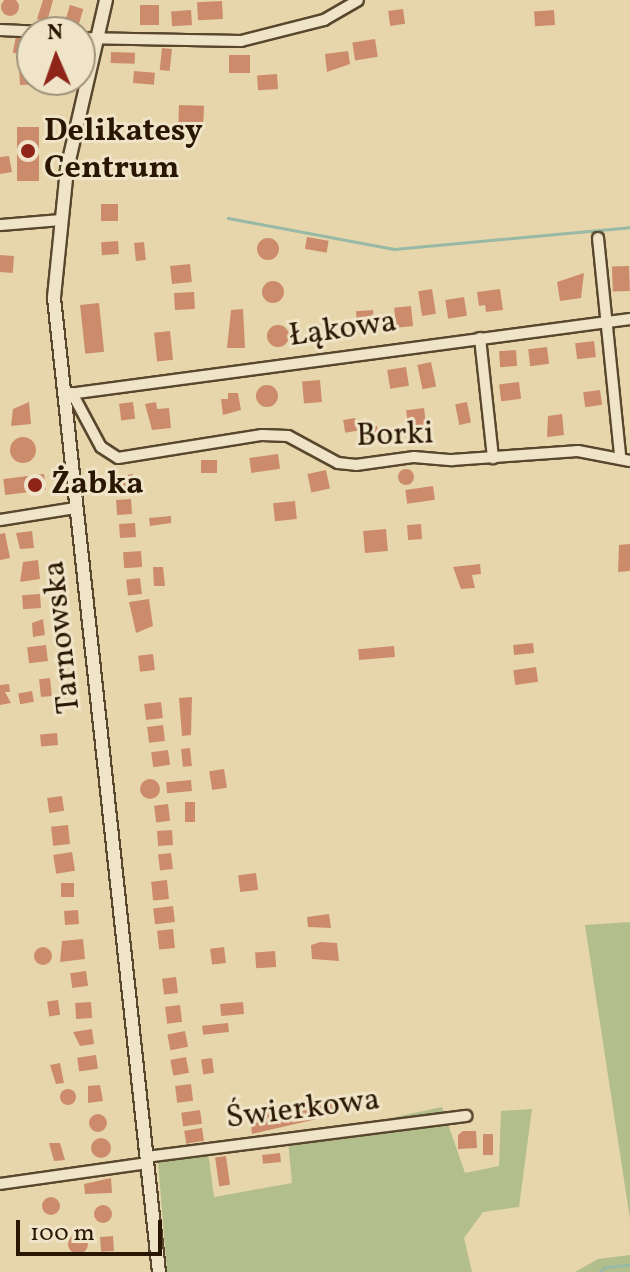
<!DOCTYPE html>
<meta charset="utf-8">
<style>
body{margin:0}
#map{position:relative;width:630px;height:1272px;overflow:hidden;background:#e7d6ab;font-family:Vollkorn,serif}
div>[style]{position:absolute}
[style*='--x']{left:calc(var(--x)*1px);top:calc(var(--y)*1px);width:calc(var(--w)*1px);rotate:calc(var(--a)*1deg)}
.green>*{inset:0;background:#b2be8c}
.stream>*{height:3px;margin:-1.5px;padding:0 1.5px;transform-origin:1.5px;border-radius:1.5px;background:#97b9a5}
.building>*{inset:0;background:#cc8c6c;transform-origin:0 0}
.round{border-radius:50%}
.roads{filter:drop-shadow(2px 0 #59472d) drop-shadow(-2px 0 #59472d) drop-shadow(0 2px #59472d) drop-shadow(0 -2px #59472d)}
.minor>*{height:10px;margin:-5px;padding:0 5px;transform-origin:5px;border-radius:5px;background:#efe4c8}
.tertiary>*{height:12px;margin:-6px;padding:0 6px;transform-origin:6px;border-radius:6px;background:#efe4c8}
.dots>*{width:22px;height:22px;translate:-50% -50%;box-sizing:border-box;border:4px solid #efe4c8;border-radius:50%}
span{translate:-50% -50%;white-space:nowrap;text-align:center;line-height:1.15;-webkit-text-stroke:6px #efe4c8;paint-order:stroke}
.poi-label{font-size:32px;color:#2a1703;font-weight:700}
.left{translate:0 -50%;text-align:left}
.street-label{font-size:32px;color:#2a1703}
.north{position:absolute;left:16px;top:16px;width:80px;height:80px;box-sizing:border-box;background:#efe4c8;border:2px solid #a09279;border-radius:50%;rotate:358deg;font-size:22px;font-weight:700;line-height:32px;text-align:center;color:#2a1703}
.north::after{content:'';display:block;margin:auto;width:28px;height:36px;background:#8f2418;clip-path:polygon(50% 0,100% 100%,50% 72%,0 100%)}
.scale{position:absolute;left:16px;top:1220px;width:146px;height:36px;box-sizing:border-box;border:4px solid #2a1703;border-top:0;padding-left:10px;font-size:24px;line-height:28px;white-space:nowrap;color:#2a1703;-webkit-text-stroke:6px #efe4c8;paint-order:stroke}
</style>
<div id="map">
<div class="green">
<i style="clip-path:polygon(630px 922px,630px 1219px,585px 925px)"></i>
<i style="clip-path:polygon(442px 1107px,465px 1173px,499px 1166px,501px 1111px,532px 1109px,519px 1207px,483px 1212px,464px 1238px,472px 1272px,167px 1272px,158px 1161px,208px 1152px,214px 1197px,292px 1183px,288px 1140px)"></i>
<i style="clip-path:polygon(630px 1255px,630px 1272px,575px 1272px,598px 1259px)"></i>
</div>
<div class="stream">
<i style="--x:228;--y:218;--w:169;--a:10.6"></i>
<i style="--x:394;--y:249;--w:237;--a:-5.3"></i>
<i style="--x:599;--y:1272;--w:8;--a:-40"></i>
<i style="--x:605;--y:1267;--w:25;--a:-5"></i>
</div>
<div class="building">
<i class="round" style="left:1px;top:-2px;width:18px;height:18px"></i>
<i style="clip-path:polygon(43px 0,53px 0,47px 22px,37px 19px)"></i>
<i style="left:222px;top:1px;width:18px;height:25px;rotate:87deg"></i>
<i style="left:70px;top:5px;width:14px;height:21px;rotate:17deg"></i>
<i style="left:159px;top:5px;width:20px;height:19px;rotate:90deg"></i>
<i style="left:403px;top:9px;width:15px;height:15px;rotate:82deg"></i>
<i style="left:191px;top:10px;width:15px;height:20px;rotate:86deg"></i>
<i style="left:554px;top:10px;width:15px;height:20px;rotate:86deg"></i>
<i style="left:16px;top:36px;width:10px;height:17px;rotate:11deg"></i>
<i style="left:375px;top:39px;width:18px;height:23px;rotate:81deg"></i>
<i style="left:162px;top:48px;width:10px;height:22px;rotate:6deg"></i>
<i style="clip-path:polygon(348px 51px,350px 64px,327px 72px,325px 54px)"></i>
<i style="left:111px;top:52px;width:24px;height:11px;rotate:2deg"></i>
<i style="left:250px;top:55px;width:18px;height:21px;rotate:90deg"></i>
<i style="clip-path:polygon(19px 66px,32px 66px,32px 80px,42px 84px,20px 85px)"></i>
<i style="left:134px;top:71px;width:21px;height:12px;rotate:5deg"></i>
<i style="left:277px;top:74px;width:15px;height:20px;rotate:86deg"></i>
<i style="left:179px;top:105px;width:25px;height:19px;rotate:2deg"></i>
<i style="left:17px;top:127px;width:22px;height:54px"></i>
<i style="clip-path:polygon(9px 156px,12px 172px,0 174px,0 157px)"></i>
<i style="left:101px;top:204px;width:17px;height:17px"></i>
<i style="left:307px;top:237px;width:22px;height:12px;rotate:10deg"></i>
<i class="round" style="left:257px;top:238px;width:22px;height:22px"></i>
<i style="left:118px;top:241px;width:13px;height:17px;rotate:86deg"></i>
<i style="left:144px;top:242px;width:18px;height:10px;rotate:84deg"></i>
<i style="left:0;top:255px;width:14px;height:17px;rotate:4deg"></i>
<i style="left:190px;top:264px;width:18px;height:20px;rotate:84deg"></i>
<i style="left:629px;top:266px;width:25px;height:17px;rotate:88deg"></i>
<i style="clip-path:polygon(584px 273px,581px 298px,560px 301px,557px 282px)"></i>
<i class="round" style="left:262px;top:281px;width:22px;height:22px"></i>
<i style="left:432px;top:289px;width:25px;height:14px;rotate:81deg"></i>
<i style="clip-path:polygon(500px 289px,503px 310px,486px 312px,485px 305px,479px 306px,477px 292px)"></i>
<i style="left:194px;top:292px;width:17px;height:20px;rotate:87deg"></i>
<i style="left:464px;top:297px;width:19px;height:19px;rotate:81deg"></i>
<i style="left:99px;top:303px;width:49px;height:19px;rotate:84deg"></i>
<i style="left:411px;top:306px;width:20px;height:17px;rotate:84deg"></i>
<i style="clip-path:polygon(243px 309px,245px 348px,227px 348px,231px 310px)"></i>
<i style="left:373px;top:310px;width:14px;height:17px;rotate:86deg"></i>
<i class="round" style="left:267px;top:325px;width:22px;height:22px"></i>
<i style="left:170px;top:331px;width:29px;height:16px;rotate:84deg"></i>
<i style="left:594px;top:341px;width:16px;height:19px;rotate:83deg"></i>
<i style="left:547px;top:347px;width:17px;height:19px;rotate:83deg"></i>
<i style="left:516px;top:350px;width:16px;height:17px;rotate:86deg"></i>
<i style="left:431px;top:362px;width:25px;height:14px;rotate:78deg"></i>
<i style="left:406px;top:367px;width:19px;height:19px;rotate:81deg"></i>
<i style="left:320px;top:380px;width:22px;height:18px;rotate:85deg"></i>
<i style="left:519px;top:382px;width:17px;height:20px;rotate:83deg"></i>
<i class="round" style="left:256px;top:385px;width:22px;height:22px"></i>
<i style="left:600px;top:390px;width:15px;height:17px;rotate:82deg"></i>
<i style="clip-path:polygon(228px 393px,238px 393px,241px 410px,223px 415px,221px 399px,228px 399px)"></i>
<i style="clip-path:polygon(29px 402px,31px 424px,11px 426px,13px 409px)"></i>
<i style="left:133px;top:402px;width:17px;height:14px;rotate:83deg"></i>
<i style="clip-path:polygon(156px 402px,157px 409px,169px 408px,171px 428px,152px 430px,145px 404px)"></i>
<i style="left:467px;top:402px;width:21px;height:12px;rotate:79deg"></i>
<i style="left:424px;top:408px;width:23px;height:18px;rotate:83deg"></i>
<i style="clip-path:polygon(562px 414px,564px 435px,547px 437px,548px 416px)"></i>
<i style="left:355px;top:418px;width:13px;height:12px;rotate:81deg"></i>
<i style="left:377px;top:426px;width:14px;height:16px;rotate:82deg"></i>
<i class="round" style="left:10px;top:437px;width:26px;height:26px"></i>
<i style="left:278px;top:454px;width:15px;height:29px;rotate:82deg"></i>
<i style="left:217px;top:460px;width:13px;height:16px;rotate:90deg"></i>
<i class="round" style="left:398px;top:469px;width:16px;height:16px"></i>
<i style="left:326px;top:470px;width:19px;height:19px;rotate:78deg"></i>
<i style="left:44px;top:474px;width:16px;height:41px;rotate:83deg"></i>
<i style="left:133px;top:474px;width:13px;height:20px;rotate:81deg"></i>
<i style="left:433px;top:486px;width:14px;height:28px;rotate:82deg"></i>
<i style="left:131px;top:499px;width:15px;height:15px;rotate:86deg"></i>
<i style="left:295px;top:501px;width:18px;height:22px;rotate:84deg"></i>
<i style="clip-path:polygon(171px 516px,171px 523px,150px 526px,149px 518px)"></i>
<i style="left:135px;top:523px;width:14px;height:16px;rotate:86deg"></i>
<i style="left:421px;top:524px;width:15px;height:14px;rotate:86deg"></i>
<i style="left:386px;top:529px;width:22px;height:23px;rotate:85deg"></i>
<i style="clip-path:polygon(32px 531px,34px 548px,20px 549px,16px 533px)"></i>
<i style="clip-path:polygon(5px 533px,10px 558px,0 560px,0 534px)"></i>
<i style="clip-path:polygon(630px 544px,630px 571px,618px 572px,619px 545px)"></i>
<i style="left:141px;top:551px;width:16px;height:18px;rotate:86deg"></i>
<i style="clip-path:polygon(38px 560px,40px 579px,20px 582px,23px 562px)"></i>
<i style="clip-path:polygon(480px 564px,481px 574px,472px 575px,475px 588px,461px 589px,453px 567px)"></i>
<i style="clip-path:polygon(153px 567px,163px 567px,165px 586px,154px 586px)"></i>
<i style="left:140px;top:578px;width:16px;height:14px;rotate:83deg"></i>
<i style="left:40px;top:594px;width:14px;height:18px;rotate:86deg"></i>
<i style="clip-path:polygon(149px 599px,153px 626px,136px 633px,129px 602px)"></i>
<i style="clip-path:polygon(43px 619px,45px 635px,33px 637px,32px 623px)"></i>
<i style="left:533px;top:643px;width:10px;height:20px;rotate:84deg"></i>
<i style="left:46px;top:645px;width:16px;height:19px;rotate:83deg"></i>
<i style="left:394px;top:646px;width:11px;height:36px;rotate:85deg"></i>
<i style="left:153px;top:654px;width:16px;height:15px;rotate:83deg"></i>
<i style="left:536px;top:667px;width:15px;height:23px;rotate:82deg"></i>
<i style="left:50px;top:678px;width:18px;height:11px;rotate:84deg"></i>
<i style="clip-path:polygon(9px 684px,10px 692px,5px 692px,11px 703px,0 705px,0 685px)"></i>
<i style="left:32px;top:691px;width:11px;height:14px;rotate:80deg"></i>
<i style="clip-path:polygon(192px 697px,191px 735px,182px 736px,179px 698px)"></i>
<i style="left:161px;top:702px;width:16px;height:17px;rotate:83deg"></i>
<i style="left:163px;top:725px;width:16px;height:16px;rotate:83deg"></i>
<i style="left:57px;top:733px;width:12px;height:17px;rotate:85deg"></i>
<i style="left:190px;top:748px;width:18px;height:9px;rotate:84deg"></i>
<i style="left:168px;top:750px;width:15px;height:17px;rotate:82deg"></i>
<i style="left:224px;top:769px;width:19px;height:15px;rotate:81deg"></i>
<i class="round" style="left:140px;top:779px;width:20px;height:20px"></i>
<i style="left:191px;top:780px;width:11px;height:25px;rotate:85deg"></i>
<i style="left:62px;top:796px;width:15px;height:15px;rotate:82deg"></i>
<i style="left:185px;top:802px;width:10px;height:20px"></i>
<i style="left:168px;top:804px;width:17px;height:14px;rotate:83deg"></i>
<i style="left:68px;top:825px;width:19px;height:17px;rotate:84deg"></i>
<i style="left:172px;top:830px;width:15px;height:15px;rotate:86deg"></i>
<i style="left:72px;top:852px;width:19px;height:19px;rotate:81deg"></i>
<i style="left:171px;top:853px;width:16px;height:13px;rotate:83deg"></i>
<i style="left:256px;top:873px;width:17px;height:18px;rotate:83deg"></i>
<i style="left:167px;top:880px;width:19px;height:16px;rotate:84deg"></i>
<i style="left:61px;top:883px;width:13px;height:14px"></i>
<i style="left:173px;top:906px;width:16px;height:20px;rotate:83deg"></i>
<i style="left:78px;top:910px;width:14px;height:14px;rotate:86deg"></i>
<i style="clip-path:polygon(329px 914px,331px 928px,308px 927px,307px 917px)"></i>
<i style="left:173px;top:929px;width:19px;height:16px;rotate:84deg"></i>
<i style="clip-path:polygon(83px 939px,85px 959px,60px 962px,62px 941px)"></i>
<i style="clip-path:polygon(320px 942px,337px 943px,339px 961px,312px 959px,311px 945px)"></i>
<i class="round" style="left:34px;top:947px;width:18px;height:18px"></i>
<i style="left:224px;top:947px;width:16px;height:14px;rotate:83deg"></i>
<i style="left:275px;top:951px;width:16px;height:20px;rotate:86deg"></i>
<i style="left:86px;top:971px;width:15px;height:16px;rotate:82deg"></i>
<i style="left:176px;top:977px;width:16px;height:14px;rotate:83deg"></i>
<i style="left:58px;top:1000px;width:15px;height:11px;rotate:82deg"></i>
<i style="left:91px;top:1002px;width:16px;height:16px;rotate:86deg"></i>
<i style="left:243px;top:1002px;width:12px;height:23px;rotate:85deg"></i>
<i style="left:180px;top:1005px;width:17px;height:15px;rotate:83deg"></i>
<i style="left:228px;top:1023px;width:9px;height:26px;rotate:84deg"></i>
<i style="clip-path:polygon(92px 1029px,94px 1044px,80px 1046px,73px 1032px)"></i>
<i style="left:185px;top:1031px;width:16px;height:18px;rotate:79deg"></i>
<i style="left:96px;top:1055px;width:14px;height:19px;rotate:82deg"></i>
<i style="left:186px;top:1057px;width:16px;height:16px;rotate:79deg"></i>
<i style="left:212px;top:1058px;width:15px;height:11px;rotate:82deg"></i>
<i style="clip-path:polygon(60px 1063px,64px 1083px,56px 1084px,50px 1065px)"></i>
<i style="left:191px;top:1084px;width:17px;height:16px;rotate:83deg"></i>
<i style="clip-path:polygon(100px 1085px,103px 1101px,88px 1103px,88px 1086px)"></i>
<i class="round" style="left:60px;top:1089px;width:16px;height:16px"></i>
<i style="clip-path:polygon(332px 1100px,334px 1115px,252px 1134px,249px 1110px,281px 1106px,282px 1113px,300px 1111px,299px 1104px)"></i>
<i style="left:200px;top:1110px;width:14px;height:19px;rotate:82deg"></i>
<i class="round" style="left:89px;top:1114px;width:18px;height:18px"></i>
<i style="left:202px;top:1128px;width:13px;height:18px;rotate:81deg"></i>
<i style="clip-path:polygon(463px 1131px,476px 1131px,477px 1148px,458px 1149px,458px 1135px)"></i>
<i style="left:483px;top:1134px;width:10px;height:21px"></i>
<i class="round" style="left:91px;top:1138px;width:20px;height:20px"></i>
<i style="clip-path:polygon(49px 1143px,60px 1143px,65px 1160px,54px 1161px)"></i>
<i style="left:280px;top:1153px;width:9px;height:18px;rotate:84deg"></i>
<i style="left:226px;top:1156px;width:29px;height:11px;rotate:82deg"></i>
<i style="clip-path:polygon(111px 1178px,112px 1193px,85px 1194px,84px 1184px)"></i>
<i class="round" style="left:42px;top:1197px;width:18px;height:18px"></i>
<i class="round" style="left:94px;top:1205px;width:18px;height:18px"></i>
<i class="round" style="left:68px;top:1234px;width:20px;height:20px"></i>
<i style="left:113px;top:1236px;width:15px;height:13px;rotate:86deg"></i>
</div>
<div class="roads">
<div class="minor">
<i style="--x:0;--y:30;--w:44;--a:2.6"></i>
<i style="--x:80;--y:38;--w:161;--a:1.1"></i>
<i style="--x:241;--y:41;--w:86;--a:-14.2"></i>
<i style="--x:324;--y:20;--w:39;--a:-30"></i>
<i style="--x:0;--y:225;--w:59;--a:-4.8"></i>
<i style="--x:598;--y:238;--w:219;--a:84.2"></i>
<i style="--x:480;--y:338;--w:121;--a:83.8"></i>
<i style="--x:72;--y:393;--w:61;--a:61.8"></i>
<i style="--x:101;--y:447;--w:20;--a:33"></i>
<i style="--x:118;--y:458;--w:146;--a:-9.1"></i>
<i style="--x:262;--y:435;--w:26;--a:2"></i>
<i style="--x:288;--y:436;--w:57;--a:28.4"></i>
<i style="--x:338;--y:463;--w:18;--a:6"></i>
<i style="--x:356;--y:465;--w:59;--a:-7.9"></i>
<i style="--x:414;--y:457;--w:38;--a:5"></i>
<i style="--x:452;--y:460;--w:126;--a:-4.1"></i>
<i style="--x:578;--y:451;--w:53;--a:10.9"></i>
<i style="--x:69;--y:394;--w:566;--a:-7.61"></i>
<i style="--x:0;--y:520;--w:76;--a:-9.1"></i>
<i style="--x:146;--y:1157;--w:323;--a:-7.3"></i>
<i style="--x:0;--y:1184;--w:148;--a:-8.1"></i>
</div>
<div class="tertiary">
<i style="--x:106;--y:0;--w:173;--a:103"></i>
<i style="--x:67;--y:169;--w:130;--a:95.8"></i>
<i style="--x:54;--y:298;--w:980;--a:83.85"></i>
</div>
</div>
<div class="dots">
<i style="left:28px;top:151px;background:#8f2418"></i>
<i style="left:35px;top:485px;background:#8f2418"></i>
</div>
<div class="poi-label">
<span class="left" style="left:44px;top:151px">Delikatesy<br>Centrum</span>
<span class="left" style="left:51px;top:485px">Żabka</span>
</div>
<div class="street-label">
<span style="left:343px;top:330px;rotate:-8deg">Łąkowa</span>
<span style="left:395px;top:436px;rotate:-2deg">Borki</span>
<span style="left:63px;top:637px;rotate:-96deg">Tarnowska</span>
<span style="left:303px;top:1110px;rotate:-7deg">Świerkowa</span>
</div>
<div class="north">N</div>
<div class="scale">100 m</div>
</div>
